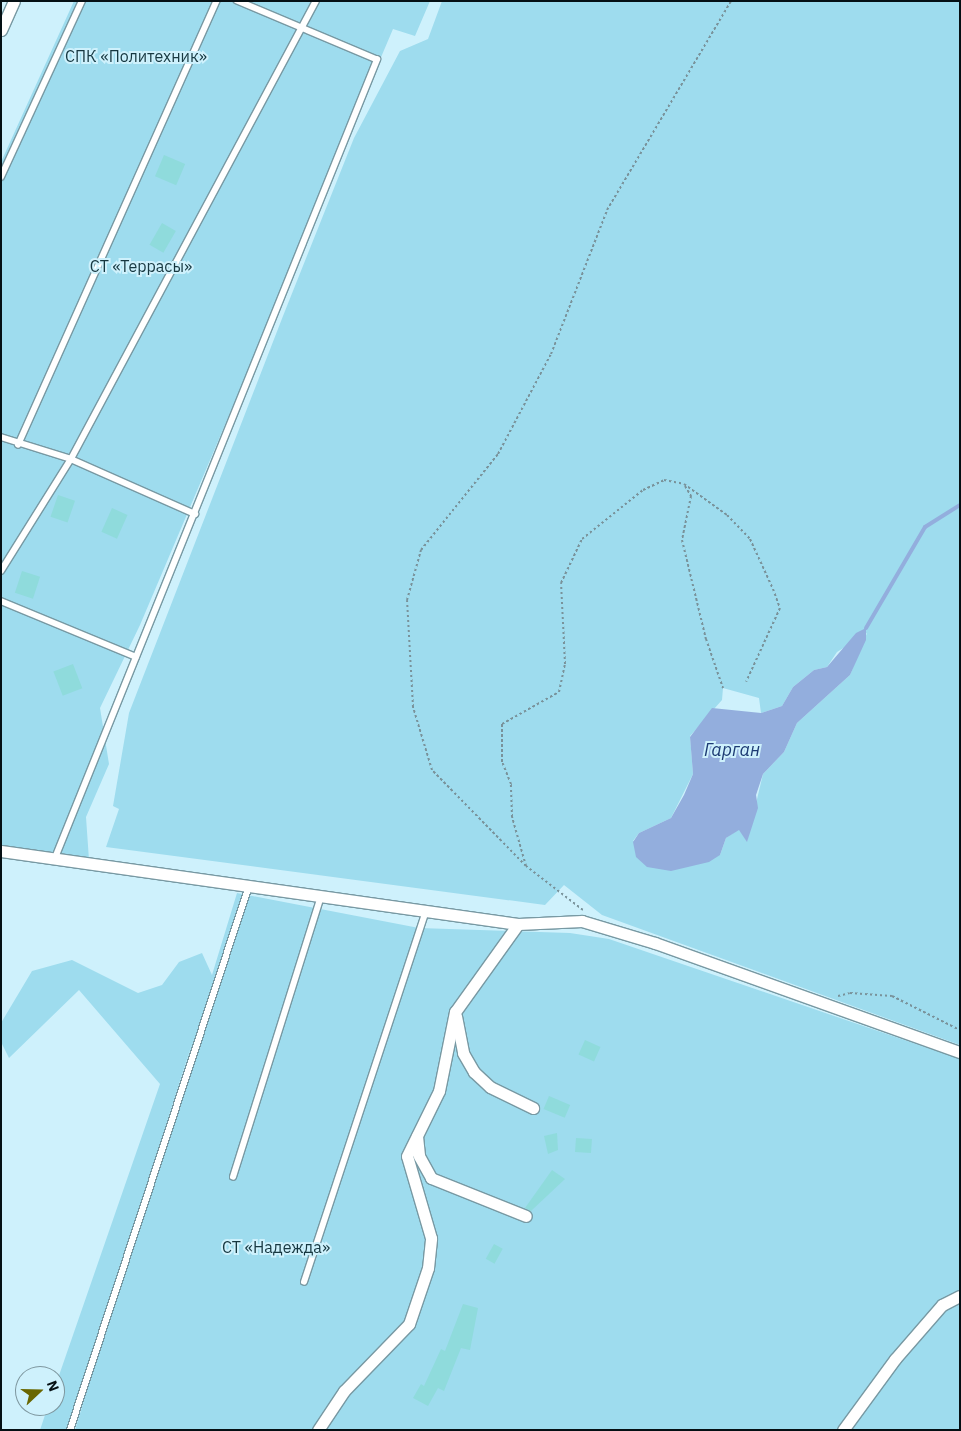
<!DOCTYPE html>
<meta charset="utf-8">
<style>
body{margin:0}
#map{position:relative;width:961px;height:1431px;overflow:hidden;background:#cef1fc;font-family:"IBM Plex Sans",sans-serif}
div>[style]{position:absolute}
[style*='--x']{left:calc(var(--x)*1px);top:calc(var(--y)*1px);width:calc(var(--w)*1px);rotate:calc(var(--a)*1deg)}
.green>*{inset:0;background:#9edcee}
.water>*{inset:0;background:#93aedd}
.stream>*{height:4px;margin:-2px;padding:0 2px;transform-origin:2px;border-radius:2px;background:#93aedd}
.building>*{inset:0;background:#8fdbdc;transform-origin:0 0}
.path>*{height:2px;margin-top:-1px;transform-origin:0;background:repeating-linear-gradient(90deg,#79929a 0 2.5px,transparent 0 5px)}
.roads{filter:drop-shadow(1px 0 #7899a3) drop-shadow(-1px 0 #7899a3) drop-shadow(0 1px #7899a3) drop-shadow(0 -1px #7899a3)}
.service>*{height:5.5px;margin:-2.75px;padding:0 2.75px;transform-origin:2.75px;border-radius:2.75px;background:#fff}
.minor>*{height:11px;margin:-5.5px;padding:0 5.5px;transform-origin:5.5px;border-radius:5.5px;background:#fff}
span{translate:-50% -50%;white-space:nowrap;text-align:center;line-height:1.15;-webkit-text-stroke:4px #cef1fc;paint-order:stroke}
.park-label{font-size:16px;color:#173841}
.water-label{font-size:18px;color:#1c3a73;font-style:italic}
.frame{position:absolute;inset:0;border:2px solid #051014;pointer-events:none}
.north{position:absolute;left:15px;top:1366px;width:50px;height:50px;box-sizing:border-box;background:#cef1fc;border:1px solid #7e979f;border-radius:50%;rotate:69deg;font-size:14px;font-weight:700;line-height:20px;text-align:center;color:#051014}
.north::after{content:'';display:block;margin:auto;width:18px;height:22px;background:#696701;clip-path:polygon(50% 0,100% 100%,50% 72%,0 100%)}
</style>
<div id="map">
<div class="green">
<i style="clip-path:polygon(74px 1px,430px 1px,415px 36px,393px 29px,140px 625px,100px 708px,109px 764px,86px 817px,89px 860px,1px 849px,1px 162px)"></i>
<i style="clip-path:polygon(evenodd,442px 1px,960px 1px,960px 1045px,602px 915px,564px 885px,545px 905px,106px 847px,119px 809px,113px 806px,129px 713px,283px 316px,354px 138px,400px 51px,428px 39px,442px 1px,867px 633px,850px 675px,797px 723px,784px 752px,763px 774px,747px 841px,739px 829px,726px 838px,720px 855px,633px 841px,639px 833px,671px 818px,693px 774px,690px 736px,722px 700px,723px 688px,759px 698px,761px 713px,782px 706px,793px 687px,814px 670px,827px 667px,837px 652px,867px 633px)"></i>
<i style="clip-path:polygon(237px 893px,419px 928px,570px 933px,609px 939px,960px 1059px,960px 1430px,75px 1430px,194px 1037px,69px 1430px,40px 1430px,48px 1406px,55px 1406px,55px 1387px,160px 1084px,79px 990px,9px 1058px,1px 1042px,1px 1023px,32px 971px,72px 960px,138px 993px,162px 985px,179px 962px,202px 953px,212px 975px)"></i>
</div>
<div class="water">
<i style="clip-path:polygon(866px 628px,866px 640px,850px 675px,797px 723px,784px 752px,763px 774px,756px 795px,758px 808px,747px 842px,739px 830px,726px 838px,720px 855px,709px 862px,671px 871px,647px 867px,636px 857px,633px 842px,639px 833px,671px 818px,684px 795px,693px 774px,690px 737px,712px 708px,761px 713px,782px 706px,793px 687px,814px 670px,827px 667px,856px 633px)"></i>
</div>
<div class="stream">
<i style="--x:866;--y:628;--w:117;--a:-59.7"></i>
<i style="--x:925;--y:527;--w:41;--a:-32.2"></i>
</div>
<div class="building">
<i style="left:164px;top:155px;width:23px;height:23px;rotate:23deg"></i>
<i style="left:162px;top:223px;width:16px;height:25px;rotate:30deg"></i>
<i style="left:58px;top:495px;width:18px;height:23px;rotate:19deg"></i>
<i style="left:112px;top:508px;width:17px;height:26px;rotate:24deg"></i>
<i style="left:22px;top:571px;width:19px;height:23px;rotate:18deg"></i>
<i style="left:73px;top:664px;width:26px;height:21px;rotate:69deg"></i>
<i style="left:585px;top:1040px;width:17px;height:16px;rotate:24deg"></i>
<i style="left:549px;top:1096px;width:23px;height:14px;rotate:23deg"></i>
<i style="clip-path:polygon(557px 1133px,558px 1150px,548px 1154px,544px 1136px)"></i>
<i style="left:576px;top:1138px;width:16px;height:14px;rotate:4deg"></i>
<i style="clip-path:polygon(552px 1170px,565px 1179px,531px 1211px,525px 1208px)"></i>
<i style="left:494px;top:1244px;width:10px;height:17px;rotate:29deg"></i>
<i style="clip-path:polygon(463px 1304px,478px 1308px,470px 1350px,461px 1348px,444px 1391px,438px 1388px,428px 1406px,413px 1398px,421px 1384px,424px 1386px,441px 1349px,445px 1351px)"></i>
</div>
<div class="path">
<i style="--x:685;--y:486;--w:12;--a:59"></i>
<i style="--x:691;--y:496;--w:45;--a:101.6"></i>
<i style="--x:682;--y:540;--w:102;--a:76.4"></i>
<i style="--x:706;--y:639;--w:52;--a:70.9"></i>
<i style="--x:526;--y:866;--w:134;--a:-134.4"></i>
<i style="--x:432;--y:770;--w:66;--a:-106.8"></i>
<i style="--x:413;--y:707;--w:107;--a:-93.2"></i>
<i style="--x:407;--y:600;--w:52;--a:-74.4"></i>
<i style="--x:421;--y:550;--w:123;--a:-51.3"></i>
<i style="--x:498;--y:454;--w:113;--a:-62.1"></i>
<i style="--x:551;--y:354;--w:155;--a:-68.7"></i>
<i style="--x:607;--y:210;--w:243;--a:-59.3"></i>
<i style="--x:583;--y:910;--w:72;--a:-142.3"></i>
<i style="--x:526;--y:866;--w:51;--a:-105.9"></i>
<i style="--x:512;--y:817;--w:33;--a:-92"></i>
<i style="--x:511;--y:784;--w:24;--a:-112"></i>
<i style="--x:502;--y:762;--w:38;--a:-90"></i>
<i style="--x:502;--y:724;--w:65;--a:-29.3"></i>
<i style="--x:559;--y:692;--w:29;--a:-78"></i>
<i style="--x:565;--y:664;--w:81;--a:-92.8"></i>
<i style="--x:561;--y:583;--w:49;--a:-64.5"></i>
<i style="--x:582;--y:539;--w:78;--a:-38.8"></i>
<i style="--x:643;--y:490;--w:23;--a:-25"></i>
<i style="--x:664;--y:480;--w:20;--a:11"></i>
<i style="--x:684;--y:484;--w:53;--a:35.8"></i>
<i style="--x:727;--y:515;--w:33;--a:46"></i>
<i style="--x:750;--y:539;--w:55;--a:65.3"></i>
<i style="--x:773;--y:589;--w:20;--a:70"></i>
<i style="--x:780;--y:608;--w:81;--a:114.7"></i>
<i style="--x:838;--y:996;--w:12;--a:-14"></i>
<i style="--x:850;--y:993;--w:42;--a:4.1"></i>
<i style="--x:892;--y:996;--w:76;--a:26.6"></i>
</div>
<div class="roads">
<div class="service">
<i style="--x:1;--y:177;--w:194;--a:-65.3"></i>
<i style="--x:1;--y:437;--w:73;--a:17.4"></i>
<i style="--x:71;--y:459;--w:136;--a:23.9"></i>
<i style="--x:18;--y:445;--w:487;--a:-65.9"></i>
<i style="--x:1;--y:571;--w:132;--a:-58"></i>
<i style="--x:71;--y:459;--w:519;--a:-61.86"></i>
<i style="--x:1;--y:601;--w:146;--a:22.5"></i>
<i style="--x:55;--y:858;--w:861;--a:-68.03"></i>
<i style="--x:377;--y:60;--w:152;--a:-157.1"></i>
<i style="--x:233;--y:1177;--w:294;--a:-72.6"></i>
<i style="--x:304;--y:1282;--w:391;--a:-71.8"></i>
<i style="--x:70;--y:1430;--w:573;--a:-71.79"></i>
</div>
<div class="minor">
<i style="--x:1;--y:30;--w:32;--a:-66"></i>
<i style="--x:1;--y:851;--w:522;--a:8.04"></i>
<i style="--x:518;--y:924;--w:64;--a:-2.7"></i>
<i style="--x:582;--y:921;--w:76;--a:16.8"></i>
<i style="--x:655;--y:943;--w:324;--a:19.7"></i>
<i style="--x:456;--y:1016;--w:38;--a:79"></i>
<i style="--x:463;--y:1053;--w:22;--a:60"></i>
<i style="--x:474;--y:1072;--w:22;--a:43"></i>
<i style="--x:490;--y:1087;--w:48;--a:26"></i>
<i style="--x:417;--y:1136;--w:20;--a:84"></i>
<i style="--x:419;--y:1156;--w:25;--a:61"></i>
<i style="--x:431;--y:1178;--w:102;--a:21.8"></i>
<i style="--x:318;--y:1430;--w:47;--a:-56.3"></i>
<i style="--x:344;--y:1391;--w:93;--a:-45.9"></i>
<i style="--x:409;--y:1324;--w:59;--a:-71.3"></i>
<i style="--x:428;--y:1268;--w:30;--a:-84"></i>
<i style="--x:431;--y:1238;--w:85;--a:-106.3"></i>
<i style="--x:407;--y:1156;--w:72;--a:-63.8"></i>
<i style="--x:439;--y:1091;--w:81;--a:-78.6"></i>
<i style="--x:455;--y:1012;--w:108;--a:-54.4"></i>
<i style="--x:843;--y:1430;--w:88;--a:-53.8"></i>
<i style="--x:895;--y:1359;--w:72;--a:-49"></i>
<i style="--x:942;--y:1305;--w:20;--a:-27"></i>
</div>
</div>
<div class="park-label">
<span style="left:136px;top:56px">СПК «Политехник»</span>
<span style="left:141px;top:266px">СТ «Террасы»</span>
<span style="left:276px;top:1247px">СТ «Надежда»</span>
</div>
<div class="water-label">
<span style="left:732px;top:750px">Гарган</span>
</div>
<div class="frame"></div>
<div class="north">N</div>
</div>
